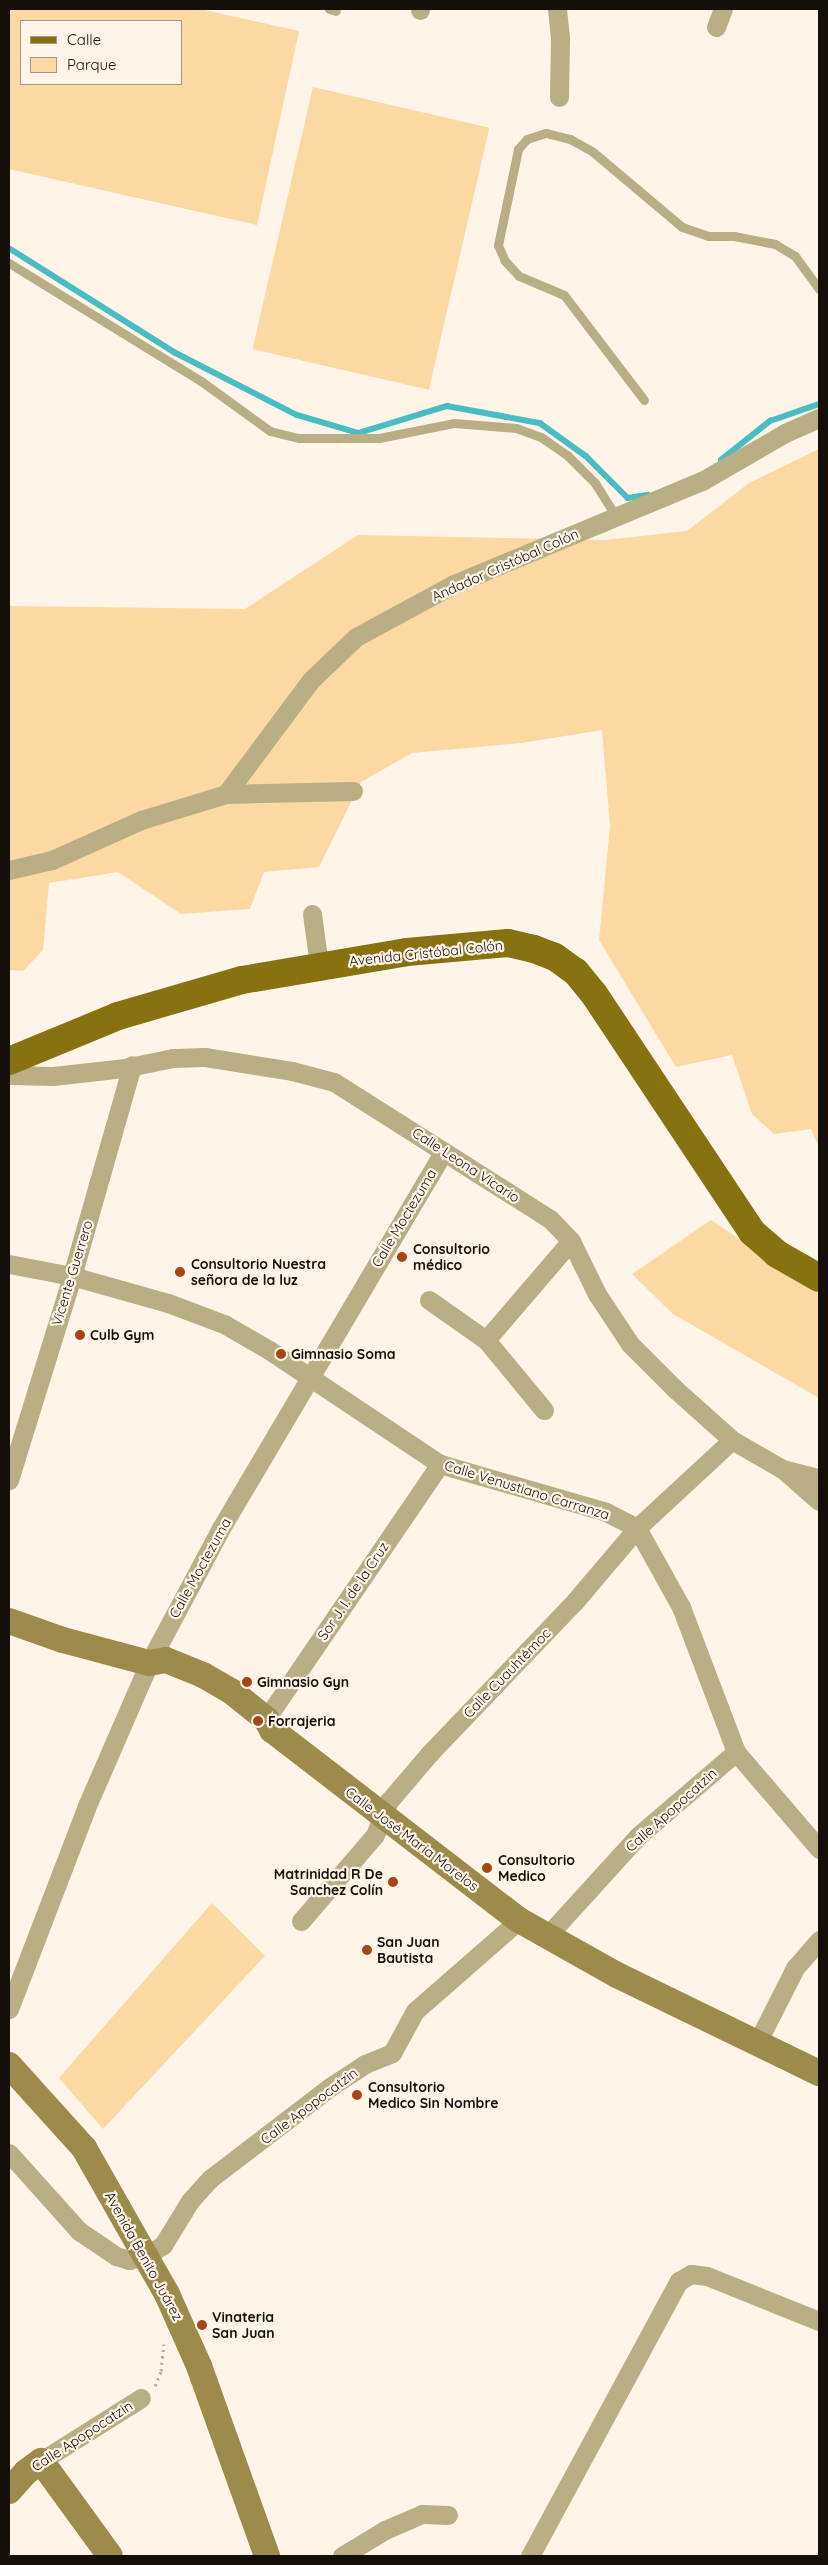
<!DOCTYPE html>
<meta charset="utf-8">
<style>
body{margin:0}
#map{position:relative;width:828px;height:2565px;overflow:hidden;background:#fef5e8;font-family:Quicksand,sans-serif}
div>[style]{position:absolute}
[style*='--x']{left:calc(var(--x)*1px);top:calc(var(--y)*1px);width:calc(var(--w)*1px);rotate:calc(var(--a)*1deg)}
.green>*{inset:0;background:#fcd8a3;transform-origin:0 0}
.stream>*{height:5.5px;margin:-2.75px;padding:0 2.75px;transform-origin:2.75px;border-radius:2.75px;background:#4abcc3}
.path>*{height:3px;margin-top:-1.5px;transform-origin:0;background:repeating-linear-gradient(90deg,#b7b0a4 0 2.5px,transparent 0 6.5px)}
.service>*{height:9px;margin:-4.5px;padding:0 4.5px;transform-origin:4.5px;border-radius:4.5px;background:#baae85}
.minor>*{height:19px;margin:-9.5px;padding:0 9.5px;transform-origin:9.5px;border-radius:9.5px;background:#baae85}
.secondary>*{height:26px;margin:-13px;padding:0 13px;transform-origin:13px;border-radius:13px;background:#9d8b4b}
.primary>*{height:28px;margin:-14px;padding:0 14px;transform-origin:14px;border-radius:14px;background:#877111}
.dots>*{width:14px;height:14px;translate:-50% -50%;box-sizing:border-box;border:2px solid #fef5e8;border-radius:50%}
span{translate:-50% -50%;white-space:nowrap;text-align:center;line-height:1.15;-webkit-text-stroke:4.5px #fef5e8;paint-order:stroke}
.street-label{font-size:14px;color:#140f08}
.poi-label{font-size:14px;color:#140f08;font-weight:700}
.left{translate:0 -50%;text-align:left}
.right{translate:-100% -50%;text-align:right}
.frame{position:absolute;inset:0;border:10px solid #140f08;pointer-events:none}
.legend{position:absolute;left:20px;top:20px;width:162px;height:65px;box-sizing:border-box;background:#fef5e8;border:1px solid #a0998e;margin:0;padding:6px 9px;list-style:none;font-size:15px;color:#140f08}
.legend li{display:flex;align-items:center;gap:10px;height:25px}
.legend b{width:25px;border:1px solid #a0998e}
</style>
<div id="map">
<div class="green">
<i style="clip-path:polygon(evenodd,9px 9px,200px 9px,299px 31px,257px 225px,9px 169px,9px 9px,21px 21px,181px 21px,181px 84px,21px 84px,21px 21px)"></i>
<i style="left:313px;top:87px;width:181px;height:269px;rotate:13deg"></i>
<i style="clip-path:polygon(819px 449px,819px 1148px,811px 1129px,774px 1134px,752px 1114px,732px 1055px,676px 1067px,599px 940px,610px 826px,602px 730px,521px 743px,412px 753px,361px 782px,319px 867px,264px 872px,250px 909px,181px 914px,118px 872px,49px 883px,43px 950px,23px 971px,9px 970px,9px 606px,245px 609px,358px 535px,605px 540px,687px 531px,749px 483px)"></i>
<i style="clip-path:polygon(711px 1220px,819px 1293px,819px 1398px,673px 1314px,632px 1274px)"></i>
<i style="clip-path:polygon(212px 1903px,265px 1956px,103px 2129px,59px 2078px)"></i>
</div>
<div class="stream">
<i style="--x:9;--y:248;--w:195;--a:32.2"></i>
<i style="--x:174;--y:352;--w:138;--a:27.1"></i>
<i style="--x:297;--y:415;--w:65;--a:16.2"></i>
<i style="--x:359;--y:433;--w:92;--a:-17.1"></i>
<i style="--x:447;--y:406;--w:95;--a:10.4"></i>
<i style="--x:540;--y:423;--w:57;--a:35.7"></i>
<i style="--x:586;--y:456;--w:59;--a:45"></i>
<i style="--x:628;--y:498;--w:20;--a:-9"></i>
<i style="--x:721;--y:460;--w:63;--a:-38.5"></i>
<i style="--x:770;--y:421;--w:52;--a:-19.1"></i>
</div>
<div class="path">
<i style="--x:155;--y:2386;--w:16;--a:-68"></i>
<i style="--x:161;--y:2371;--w:27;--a:-84"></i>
</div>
<div class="service">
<i style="--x:329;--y:9;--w:7;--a:16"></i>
<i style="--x:9;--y:263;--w:225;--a:31.6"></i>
<i style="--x:201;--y:381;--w:85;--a:35.9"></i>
<i style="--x:270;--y:431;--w:30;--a:14"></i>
<i style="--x:299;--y:438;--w:80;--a:0"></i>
<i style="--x:379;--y:438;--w:76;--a:-11.3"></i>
<i style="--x:454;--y:423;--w:62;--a:4.6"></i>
<i style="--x:516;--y:428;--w:27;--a:20"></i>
<i style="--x:541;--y:437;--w:32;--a:35"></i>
<i style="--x:567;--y:455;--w:40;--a:45"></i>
<i style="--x:595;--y:483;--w:39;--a:58"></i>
<i style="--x:644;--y:400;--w:132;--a:-127.3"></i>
<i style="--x:564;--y:295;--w:49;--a:-157.1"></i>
<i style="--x:519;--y:276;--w:21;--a:-133"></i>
<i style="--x:505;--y:261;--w:17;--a:-114"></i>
<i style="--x:498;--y:245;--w:98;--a:-78.2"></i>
<i style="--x:518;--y:149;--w:13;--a:-48"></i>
<i style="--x:527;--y:139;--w:20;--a:-18"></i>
<i style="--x:546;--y:133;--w:25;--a:14"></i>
<i style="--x:570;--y:139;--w:26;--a:29"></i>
<i style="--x:593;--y:152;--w:116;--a:40.1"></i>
<i style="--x:682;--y:227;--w:28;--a:19"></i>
<i style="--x:708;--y:236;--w:26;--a:0"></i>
<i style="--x:734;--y:236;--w:42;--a:11"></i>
<i style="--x:775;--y:244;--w:23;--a:31"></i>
<i style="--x:795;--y:256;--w:41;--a:54"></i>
</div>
<div class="minor">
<i style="--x:557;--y:9;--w:30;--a:84"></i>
<i style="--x:560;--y:39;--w:58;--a:91"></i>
<i style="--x:420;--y:10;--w:1;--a:-90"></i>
<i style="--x:716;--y:27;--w:19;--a:-69"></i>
<i style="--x:226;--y:794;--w:127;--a:-1.4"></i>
<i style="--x:9;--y:870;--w:44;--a:-13.1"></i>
<i style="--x:52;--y:860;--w:98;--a:-24.2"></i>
<i style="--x:141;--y:820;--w:89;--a:-17"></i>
<i style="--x:226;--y:794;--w:142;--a:-53.3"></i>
<i style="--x:311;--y:680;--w:62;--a:-43.7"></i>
<i style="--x:356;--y:637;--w:111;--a:-28.4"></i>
<i style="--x:454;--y:584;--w:269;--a:-22.6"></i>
<i style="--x:702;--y:481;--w:96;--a:-30"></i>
<i style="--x:785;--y:433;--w:37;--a:-24"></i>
<i style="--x:312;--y:914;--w:51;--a:82.2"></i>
<i style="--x:9;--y:1075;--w:44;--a:1.3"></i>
<i style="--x:53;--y:1076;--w:71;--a:-6.4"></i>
<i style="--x:124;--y:1068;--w:50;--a:-11.5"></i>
<i style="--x:173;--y:1058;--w:32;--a:-2"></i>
<i style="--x:205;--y:1057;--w:88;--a:9.1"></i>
<i style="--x:292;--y:1071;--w:43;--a:14.7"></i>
<i style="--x:334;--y:1082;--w:256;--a:32.4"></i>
<i style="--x:550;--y:1219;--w:30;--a:46"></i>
<i style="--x:571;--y:1241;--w:59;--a:63.9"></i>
<i style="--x:597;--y:1294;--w:60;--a:56.6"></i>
<i style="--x:630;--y:1344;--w:64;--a:45"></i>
<i style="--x:675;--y:1389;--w:76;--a:41.8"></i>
<i style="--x:732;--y:1440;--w:58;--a:30.1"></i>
<i style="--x:782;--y:1469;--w:38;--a:14"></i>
<i style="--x:9;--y:1264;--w:64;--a:10.8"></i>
<i style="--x:72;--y:1276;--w:100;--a:15.7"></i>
<i style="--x:168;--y:1303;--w:60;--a:20.6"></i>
<i style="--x:224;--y:1324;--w:52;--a:30"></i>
<i style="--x:269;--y:1350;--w:206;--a:33.7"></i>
<i style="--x:440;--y:1464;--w:173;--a:16.1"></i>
<i style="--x:606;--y:1512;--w:35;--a:27"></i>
<i style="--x:637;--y:1528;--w:90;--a:60.9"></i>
<i style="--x:681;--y:1607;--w:155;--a:69.2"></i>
<i style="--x:736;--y:1752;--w:128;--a:49.4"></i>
<i style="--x:429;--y:1300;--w:70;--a:35.1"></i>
<i style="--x:486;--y:1340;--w:91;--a:50.4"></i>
<i style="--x:486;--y:1340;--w:130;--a:-49.4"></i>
<i style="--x:785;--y:1471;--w:45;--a:41.4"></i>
<i style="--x:9;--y:1480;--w:214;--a:-72.8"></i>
<i style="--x:72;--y:1276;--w:219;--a:-74.1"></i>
<i style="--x:266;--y:1719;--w:309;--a:-55.7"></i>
<i style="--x:301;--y:1921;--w:113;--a:-49.3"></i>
<i style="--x:375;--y:1835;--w:37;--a:-68"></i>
<i style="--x:389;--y:1801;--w:62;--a:-49.6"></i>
<i style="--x:429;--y:1754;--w:213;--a:-46.3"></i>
<i style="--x:576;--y:1600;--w:94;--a:-49.7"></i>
<i style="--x:637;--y:1528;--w:129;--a:-42.8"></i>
<i style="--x:548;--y:1935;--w:134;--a:-47.7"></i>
<i style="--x:638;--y:1836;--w:129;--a:-40.6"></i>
<i style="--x:9;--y:2009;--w:215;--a:-69"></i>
<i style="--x:86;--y:1808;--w:158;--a:-66.5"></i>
<i style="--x:149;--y:1663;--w:153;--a:-61.9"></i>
<i style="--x:221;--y:1528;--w:437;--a:-59.4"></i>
<i style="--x:758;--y:2041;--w:82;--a:-63.1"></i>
<i style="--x:795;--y:1968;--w:37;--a:-49"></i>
<i style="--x:9;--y:2153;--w:105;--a:48.1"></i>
<i style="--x:79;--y:2231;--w:45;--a:34"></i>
<i style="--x:116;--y:2256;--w:14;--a:17"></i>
<i style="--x:129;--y:2260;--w:16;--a:-14"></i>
<i style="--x:145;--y:2256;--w:21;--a:-31"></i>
<i style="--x:163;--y:2245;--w:52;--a:-58.5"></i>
<i style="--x:190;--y:2201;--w:31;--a:-48"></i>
<i style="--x:211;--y:2178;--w:150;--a:-37.4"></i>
<i style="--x:330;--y:2087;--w:42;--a:-33.3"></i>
<i style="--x:365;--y:2064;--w:29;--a:-22"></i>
<i style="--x:392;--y:2053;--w:48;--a:-61.3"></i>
<i style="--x:415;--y:2011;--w:138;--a:-41.2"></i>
<i style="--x:41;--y:2461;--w:118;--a:-32.2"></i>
<i style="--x:342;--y:2556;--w:50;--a:-31.2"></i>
<i style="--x:385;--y:2530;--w:40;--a:-23.4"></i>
<i style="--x:422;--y:2514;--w:26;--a:2"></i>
<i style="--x:530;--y:2556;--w:313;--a:-61.6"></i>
<i style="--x:679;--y:2281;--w:14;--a:-30"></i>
<i style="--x:691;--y:2274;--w:16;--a:7"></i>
<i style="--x:707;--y:2276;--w:121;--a:21.9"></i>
</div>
<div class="secondary">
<i style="--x:9;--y:1621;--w:57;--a:19.4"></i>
<i style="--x:63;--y:1640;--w:89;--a:15"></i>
<i style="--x:149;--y:1663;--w:17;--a:-10"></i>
<i style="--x:166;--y:1660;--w:40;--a:22"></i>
<i style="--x:203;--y:1675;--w:32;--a:30"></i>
<i style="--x:231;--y:1691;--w:45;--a:38.7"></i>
<i style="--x:266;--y:1719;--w:13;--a:61"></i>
<i style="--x:272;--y:1730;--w:312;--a:37.6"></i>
<i style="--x:519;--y:1920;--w:112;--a:29.3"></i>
<i style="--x:617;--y:1975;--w:225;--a:25.9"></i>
<i style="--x:9;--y:2065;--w:112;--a:47.9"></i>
<i style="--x:84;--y:2148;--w:168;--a:60.4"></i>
<i style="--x:167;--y:2294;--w:79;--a:66"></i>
<i style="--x:199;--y:2366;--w:202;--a:70.3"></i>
<i style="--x:9;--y:2491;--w:25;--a:-48"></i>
<i style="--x:26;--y:2472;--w:19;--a:-36"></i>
<i style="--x:41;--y:2461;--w:117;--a:54"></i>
</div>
<div class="primary">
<i style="--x:9;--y:1061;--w:118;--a:-22.4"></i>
<i style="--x:118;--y:1016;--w:129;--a:-16.2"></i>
<i style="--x:242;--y:980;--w:167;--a:-9.6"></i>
<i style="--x:407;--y:952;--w:101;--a:-5.1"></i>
<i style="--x:508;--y:943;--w:27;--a:13"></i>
<i style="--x:534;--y:949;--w:22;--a:21"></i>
<i style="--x:555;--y:957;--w:26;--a:36"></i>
<i style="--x:576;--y:972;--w:28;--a:51"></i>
<i style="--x:594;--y:994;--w:286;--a:56.4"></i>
<i style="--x:752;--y:1232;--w:33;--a:41"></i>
<i style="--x:777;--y:1254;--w:48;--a:29.7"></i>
</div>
<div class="dots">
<i style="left:402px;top:1257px;background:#a94514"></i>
<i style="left:180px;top:1272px;background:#a94514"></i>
<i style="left:80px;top:1335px;background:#a94514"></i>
<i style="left:281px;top:1354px;background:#a94514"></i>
<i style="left:247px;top:1682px;background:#a94514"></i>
<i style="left:258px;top:1721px;background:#a94514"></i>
<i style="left:487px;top:1868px;background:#a94514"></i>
<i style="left:393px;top:1882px;background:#a94514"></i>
<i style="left:367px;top:1950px;background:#a94514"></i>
<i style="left:357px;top:2095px;background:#a94514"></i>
<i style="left:202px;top:2325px;background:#a94514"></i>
</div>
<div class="street-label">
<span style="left:505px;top:565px;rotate:-24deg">Andador Cristóbal Colón</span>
<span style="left:426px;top:953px;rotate:-6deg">Avenida Cristóbal Colón</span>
<span style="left:466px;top:1165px;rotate:33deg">Calle Leona Vicario</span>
<span style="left:404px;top:1218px;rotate:-59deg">Calle Moctezuma</span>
<span style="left:72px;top:1273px;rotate:-73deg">Vicente Guerrero</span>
<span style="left:527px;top:1490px;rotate:17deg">Calle Venustiano Carranza</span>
<span style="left:200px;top:1568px;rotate:-61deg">Calle Moctezuma</span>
<span style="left:353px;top:1591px;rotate:-56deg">Sor J. I. de la Cruz</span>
<span style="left:507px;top:1673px;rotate:-46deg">Calle Cuauhtémoc</span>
<span style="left:671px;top:1810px;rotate:-42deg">Calle Apopocatzin</span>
<span style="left:412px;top:1839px;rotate:37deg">Calle José María Morelos</span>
<span style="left:309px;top:2106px;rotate:-37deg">Calle Apopocatzin</span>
<span style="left:144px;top:2256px;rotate:61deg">Avenida Benito Juárez</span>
<span style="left:82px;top:2436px;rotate:-33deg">Calle Apopocatzin</span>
</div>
<div class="poi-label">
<span class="left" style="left:413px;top:1257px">Consultorio<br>médico</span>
<span class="left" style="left:191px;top:1272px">Consultorio Nuestra<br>señora de la luz</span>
<span class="left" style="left:90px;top:1335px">Culb Gym</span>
<span class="left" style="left:291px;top:1354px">Gimnasio Soma</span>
<span class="left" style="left:257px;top:1682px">Gimnasio Gyn</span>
<span class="left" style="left:268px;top:1721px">Forrajeria</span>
<span class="left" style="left:498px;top:1868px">Consultorio<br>Medico</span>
<span class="right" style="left:383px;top:1882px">Matrinidad R De<br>Sanchez Colín</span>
<span class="left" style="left:377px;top:1950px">San Juan<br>Bautista</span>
<span class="left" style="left:368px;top:2095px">Consultorio<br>Medico Sin Nombre</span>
<span class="left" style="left:212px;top:2325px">Vinateria<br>San Juan</span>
</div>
<div class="frame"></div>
<ul class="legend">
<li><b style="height:6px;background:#877111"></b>Calle</li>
<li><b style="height:14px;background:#fcd8a3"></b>Parque</li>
</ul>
</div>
